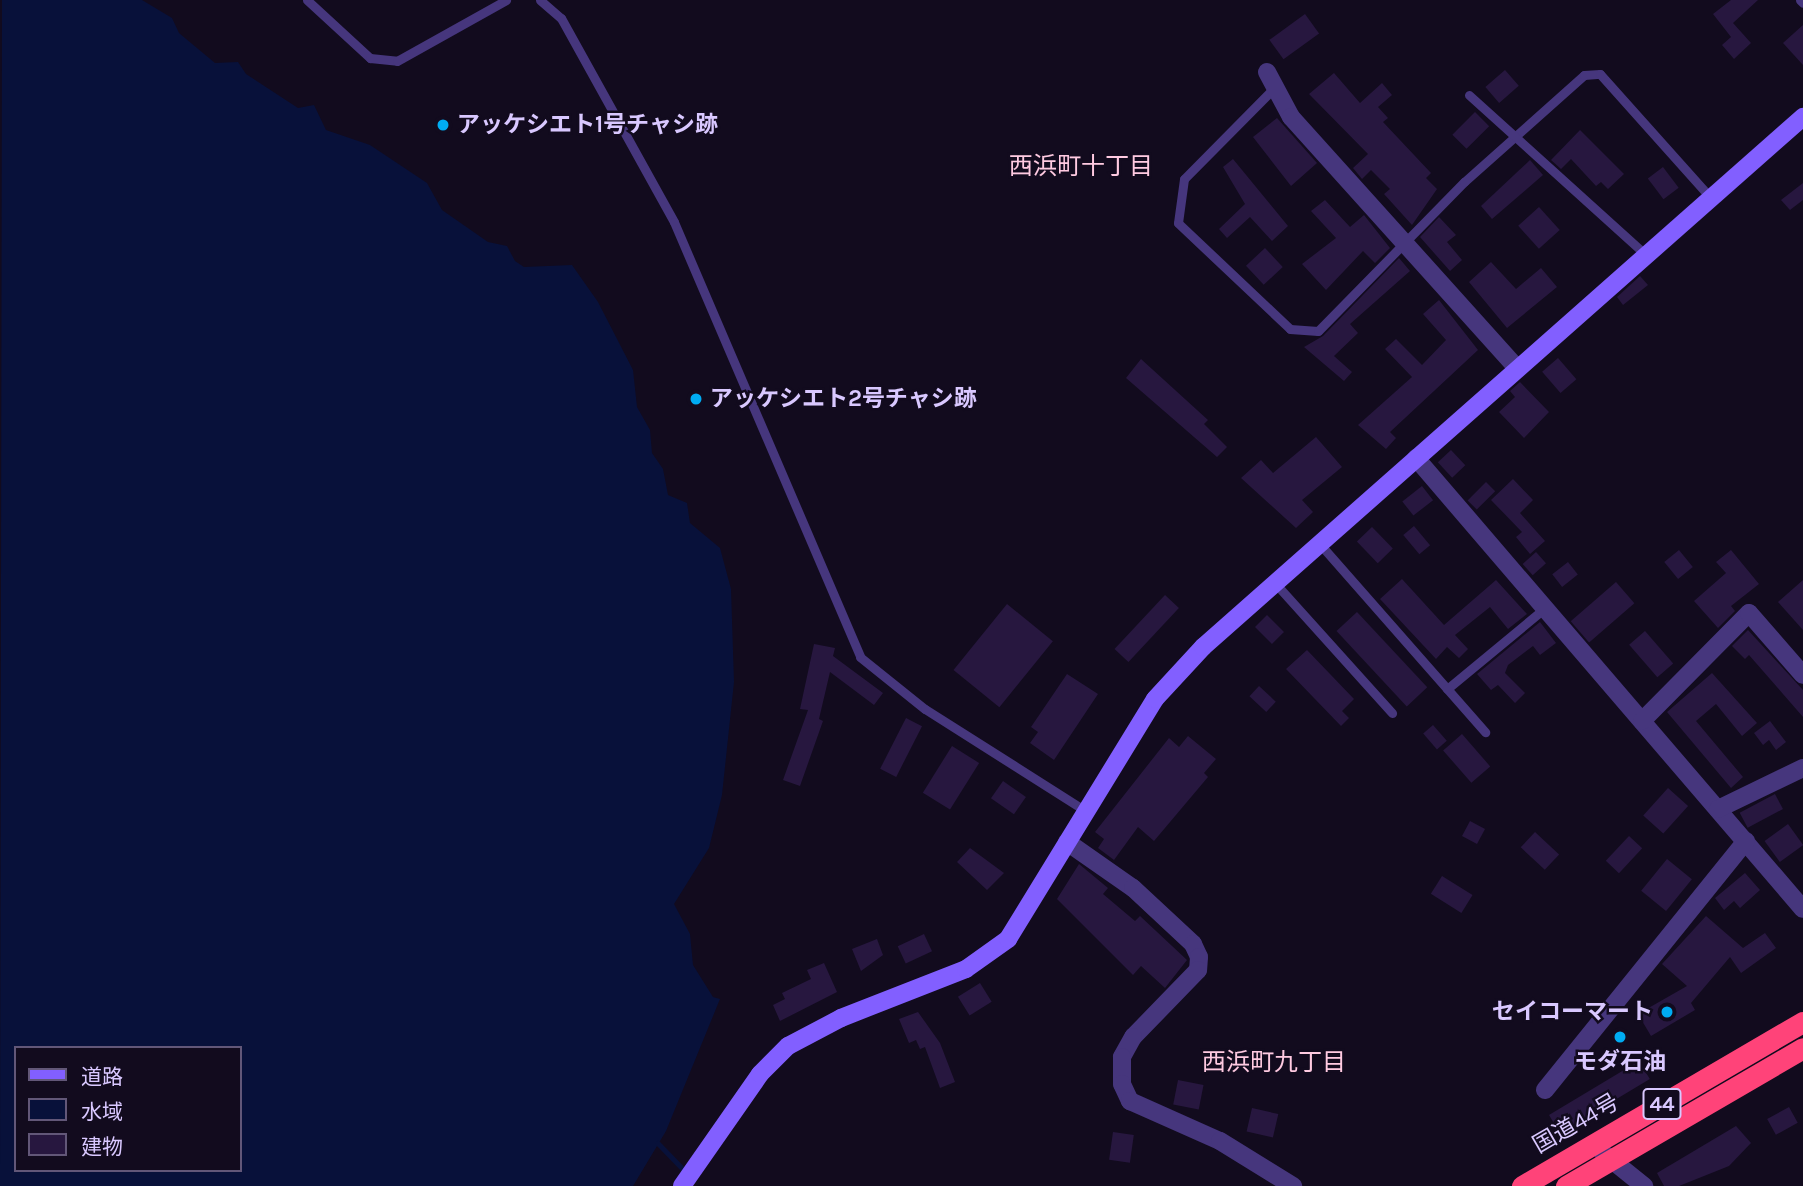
<!DOCTYPE html>
<meta charset="utf-8">
<style>
body{margin:0}
#map{position:relative;width:1803px;height:1186px;overflow:hidden;background:#120b1e;font-family:Karla,"Noto Sans JP",sans-serif}
div>[style]{position:absolute}
[style*='--x']{left:calc(var(--x)*1px);top:calc(var(--y)*1px);width:calc(var(--w)*1px);rotate:calc(var(--a)*1deg)}
.water>*{inset:0;background:#08113a}
.stream>*{height:4.5px;margin:-2.25px;padding:0 2.25px;transform-origin:2.25px;border-radius:2.25px;background:#08113a}
.building>*{inset:0;background:#27173f;transform-origin:0 0}
.lane>*{height:9px;margin:-4.5px;padding:0 4.5px;transform-origin:4.5px;border-radius:4.5px;background:#46367d}
.street>*{height:18px;margin:-9px;padding:0 9px;transform-origin:9px;border-radius:9px;background:#46367d}
.secondary>*{height:18px;margin:-9px;padding:0 9px;transform-origin:9px;border-radius:9px;background:#825fff}
.highway>*{height:21px;margin:-10.5px;padding:0 10.5px;transform-origin:10.5px;border-radius:10.5px;background:#ff4379}
.dots>*{width:19px;height:19px;translate:-50% -50%;box-sizing:border-box;border:4px solid #120b1e;border-radius:50%}
span{translate:-50% -50%;white-space:nowrap;text-align:center;line-height:1.15;-webkit-text-stroke:5px #120b1e;paint-order:stroke}
.shield-label span{padding:2px 5px;background:#120b1e;border:2px solid;border-radius:5px;-webkit-text-stroke-width:0}
.shield-label{font-size:21px;color:#d9c8ff;font-weight:700}
.poi-label{font-size:23px;color:#d9c8ff;font-weight:700}
.left{translate:0 -50%;text-align:left}
.right{translate:-100% -50%;text-align:right}
.street-label{font-size:23px;color:#d9c8ff}
.neighbourhood-label{font-size:24px;color:#ffcae1}
.legend{position:absolute;left:14px;top:1046px;width:228px;height:126px;box-sizing:border-box;background:#120b1e;border:2px solid #625778;margin:0;padding:9px 12px;list-style:none;font-size:21px;color:#d9c8ff}
.legend li{display:flex;align-items:center;gap:14px;height:35px}
.legend b{width:35px;border:2px solid #625778}
</style>
<div id="map">
<div class="water">
<i style="clip-path:polygon(evenodd,2px 0,142px 0,172px 18px,179px 33px,215px 63px,238px 62px,246px 74px,298px 108px,314px 105px,326px 130px,370px 145px,427px 183px,442px 210px,488px 242px,507px 246px,515px 261px,524px 267px,572px 265px,598px 302px,633px 370px,637px 407px,650px 430px,652px 453px,663px 469px,668px 495px,687px 503px,690px 523px,720px 548px,731px 589px,734px 682px,722px 795px,709px 848px,674px 904px,690px 934px,693px 965px,713px 997px,720px 999px,666px 1131px,633px 1186px,0 1186px,2px 0,16px 1048px,240px 1048px,240px 1170px,16px 1170px,16px 1048px)"></i>
</div>
<div class="stream">
<i style="--x:658;--y:1143;--w:42;--a:46"></i>
</div>
<div class="building">
<i style="clip-path:polygon(1731px 0,1758px 0,1733px 23px,1751px 43px,1734px 59px,1722px 45px,1731px 37px,1713px 14px)"></i>
<i style="left:1305px;top:14px;width:24px;height:44px;rotate:54deg"></i>
<i style="clip-path:polygon(1803px 25px,1803px 65px,1783px 43px)"></i>
<i style="left:1505px;top:70px;width:21px;height:26px;rotate:49deg"></i>
<i style="clip-path:polygon(1334px 73px,1360px 103px,1382px 83px,1392px 95px,1378px 107px,1388px 118px,1383px 122px,1431px 173px,1426px 178px,1437px 189px,1412px 225px,1384px 194px,1390px 189px,1371px 170px,1362px 179px,1353px 168px,1368px 154px,1309px 94px)"></i>
<i style="left:1475px;top:112px;width:20px;height:32px;rotate:45deg"></i>
<i style="clip-path:polygon(1277px 118px,1317px 163px,1291px 186px,1253px 137px)"></i>
<i style="clip-path:polygon(1580px 130px,1624px 174px,1608px 189px,1601px 182px,1596px 186px,1571px 159px,1561px 169px,1551px 160px)"></i>
<i style="clip-path:polygon(1233px 159px,1288px 226px,1272px 241px,1250px 217px,1227px 238px,1219px 229px,1245px 204px,1223px 167px)"></i>
<i style="clip-path:polygon(1530px 160px,1543px 175px,1492px 219px,1481px 206px)"></i>
<i style="left:1663px;top:167px;width:26px;height:19px;rotate:53deg"></i>
<i style="clip-path:polygon(1803px 183px,1803px 200px,1790px 210px,1781px 200px)"></i>
<i style="clip-path:polygon(1325px 200px,1350px 227px,1364px 215px,1390px 248px,1375px 263px,1363px 251px,1326px 290px,1302px 264px,1336px 238px,1311px 211px)"></i>
<i style="left:1539px;top:207px;width:31px;height:28px;rotate:48deg"></i>
<i style="clip-path:polygon(1439px 217px,1456px 235px,1447px 242px,1462px 260px,1450px 271px,1420px 237px)"></i>
<i style="left:1265px;top:248px;width:26px;height:26px;rotate:47deg"></i>
<i style="clip-path:polygon(1399px 258px,1410px 271px,1350px 324px,1358px 333px,1334px 356px,1352px 372px,1344px 381px,1304px 347px,1323px 336px)"></i>
<i style="clip-path:polygon(1491px 262px,1516px 289px,1541px 268px,1557px 287px,1507px 328px,1469px 282px)"></i>
<i style="clip-path:polygon(1640px 276px,1648px 285px,1623px 305px,1617px 297px)"></i>
<i style="clip-path:polygon(1439px 300px,1478px 350px,1390px 432px,1396px 438px,1386px 449px,1358px 425px,1412px 377px,1385px 349px,1396px 339px,1422px 365px,1446px 340px,1423px 314px)"></i>
<i style="left:1558px;top:358px;width:28px;height:21px;rotate:49deg"></i>
<i style="clip-path:polygon(1141px 359px,1208px 420px,1204px 424px,1227px 447px,1217px 457px,1126px 378px)"></i>
<i style="clip-path:polygon(1520px 382px,1549px 412px,1524px 438px,1499px 412px,1515px 397px,1510px 391px)"></i>
<i style="clip-path:polygon(1316px 437px,1342px 467px,1302px 500px,1313px 512px,1296px 528px,1241px 478px,1261px 460px,1273px 473px)"></i>
<i style="left:1451px;top:450px;width:21px;height:18px;rotate:47deg"></i>
<i style="clip-path:polygon(1513px 479px,1533px 500px,1520px 513px,1545px 541px,1530px 554px,1516px 537px,1522px 532px,1491px 500px)"></i>
<i style="left:1486px;top:482px;width:13px;height:26px;rotate:45deg"></i>
<i style="left:1422px;top:486px;width:18px;height:25px;rotate:52deg"></i>
<i style="left:1414px;top:526px;width:25px;height:14px;rotate:50deg"></i>
<i style="left:1372px;top:527px;width:30px;height:21px;rotate:46deg"></i>
<i style="left:1679px;top:550px;width:22px;height:19px;rotate:51deg"></i>
<i style="clip-path:polygon(1731px 550px,1759px 584px,1731px 606px,1735px 611px,1718px 628px,1694px 601px,1726px 573px,1716px 562px)"></i>
<i style="left:1536px;top:552px;width:15px;height:18px;rotate:48deg"></i>
<i style="left:1568px;top:562px;width:16px;height:20px;rotate:52deg"></i>
<i style="clip-path:polygon(1402px 579px,1444px 625px,1496px 580px,1527px 614px,1508px 629px,1490px 607px,1455px 635px,1468px 649px,1459px 658px,1447px 647px,1436px 659px,1380px 599px)"></i>
<i style="clip-path:polygon(1803px 580px,1803px 630px,1778px 602px)"></i>
<i style="left:1616px;top:582px;width:28px;height:60px;rotate:49deg"></i>
<i style="left:1165px;top:595px;width:19px;height:74px;rotate:43deg"></i>
<i style="left:1007px;top:604px;width:59px;height:85px;rotate:39deg"></i>
<i style="left:1357px;top:612px;width:103px;height:28px;rotate:47deg"></i>
<i style="left:1267px;top:615px;width:24px;height:17px;rotate:45deg"></i>
<i style="clip-path:polygon(1540px 622px,1556px 643px,1540px 655px,1533px 646px,1508px 665px,1505px 673px,1525px 693px,1515px 703px,1498px 685px,1491px 690px,1477px 674px)"></i>
<i style="clip-path:polygon(1748px 630px,1803px 690px,1803px 717px,1749px 655px,1745px 659px,1732px 646px)"></i>
<i style="left:1645px;top:631px;width:43px;height:21px;rotate:49deg"></i>
<i style="clip-path:polygon(814px 644px,835px 648px,833px 656px,883px 693px,874px 705px,830px 672px,819px 719px,823px 721px,800px 786px,783px 780px,808px 710px,800px 709px)"></i>
<i style="clip-path:polygon(1307px 650px,1354px 699px,1342px 711px,1349px 718px,1341px 726px,1286px 669px)"></i>
<i style="clip-path:polygon(1712px 673px,1757px 723px,1742px 736px,1716px 704px,1696px 721px,1743px 777px,1731px 788px,1667px 712px)"></i>
<i style="clip-path:polygon(1067px 674px,1098px 694px,1054px 760px,1030px 743px,1038px 732px,1031px 727px)"></i>
<i style="left:1259px;top:686px;width:23px;height:14px;rotate:43deg"></i>
<i style="left:906px;top:718px;width:18px;height:57px;rotate:27deg"></i>
<i style="clip-path:polygon(1770px 721px,1786px 742px,1776px 750px,1769px 740px,1763px 745px,1754px 733px)"></i>
<i style="left:1433px;top:725px;width:21px;height:13px;rotate:49deg"></i>
<i style="left:1462px;top:734px;width:43px;height:25px;rotate:49deg"></i>
<i style="clip-path:polygon(1188px 736px,1216px 759px,1204px 773px,1208px 777px,1154px 841px,1138px 827px,1114px 860px,1098px 848px,1104px 839px,1095px 832px,1169px 738px,1179px 747px)"></i>
<i style="left:952px;top:746px;width:32px;height:55px;rotate:32deg"></i>
<i style="left:1003px;top:781px;width:28px;height:21px;rotate:35deg"></i>
<i style="left:1668px;top:788px;width:27px;height:37px;rotate:42deg"></i>
<i style="left:1775px;top:794px;width:17px;height:40px;rotate:62deg"></i>
<i style="left:1470px;top:821px;width:17px;height:17px;rotate:28deg"></i>
<i style="left:1788px;top:824px;width:26px;height:29px;rotate:54deg"></i>
<i style="left:1535px;top:832px;width:33px;height:21px;rotate:43deg"></i>
<i style="left:1629px;top:836px;width:18px;height:34px;rotate:43deg"></i>
<i style="clip-path:polygon(970px 848px,1004px 873px,987px 890px,957px 862px)"></i>
<i style="left:1667px;top:859px;width:32px;height:41px;rotate:39deg"></i>
<i style="clip-path:polygon(1079px 864px,1108px 888px,1103px 894px,1135px 921px,1140px 916px,1187px 960px,1165px 988px,1141px 966px,1133px 975px,1057px 899px)"></i>
<i style="clip-path:polygon(1745px 873px,1760px 890px,1740px 908px,1734px 901px,1724px 910px,1715px 898px)"></i>
<i style="left:1442px;top:876px;width:36px;height:21px;rotate:32deg"></i>
<i style="clip-path:polygon(1706px 916px,1743px 948px,1765px 933px,1776px 948px,1741px 973px,1730px 957px,1691px 1003px,1695px 1010px,1651px 1036px,1638px 1014px,1687px 986px,1662px 964px)"></i>
<i style="left:924px;top:934px;width:19px;height:29px;rotate:65deg"></i>
<i style="clip-path:polygon(877px 939px,883px 955px,861px 971px,852px 949px)"></i>
<i style="clip-path:polygon(824px 963px,837px 992px,780px 1021px,773px 1005px,785px 999px,782px 993px,811px 979px,807px 970px)"></i>
<i style="left:980px;top:983px;width:22px;height:26px;rotate:58deg"></i>
<i style="clip-path:polygon(918px 1012px,940px 1043px,955px 1082px,940px 1088px,925px 1047px,920px 1049px,916px 1040px,909px 1043px,899px 1019px)"></i>
<i style="left:1639px;top:1061px;width:21px;height:105px;rotate:59deg"></i>
<i style="left:1178px;top:1080px;width:26px;height:25px;rotate:11deg"></i>
<i style="left:1789px;top:1107px;width:18px;height:25px;rotate:61deg"></i>
<i style="left:1252px;top:1108px;width:27px;height:24px;rotate:13deg"></i>
<i style="clip-path:polygon(1736px 1126px,1751px 1143px,1729px 1166px,1679px 1186px,1664px 1186px,1657px 1173px)"></i>
<i style="left:1113px;top:1132px;width:21px;height:28px;rotate:8deg"></i>
</div>
<div class="lane">
<i style="--x:307;--y:0;--w:86;--a:42.6"></i>
<i style="--x:370;--y:58;--w:27;--a:6"></i>
<i style="--x:397;--y:61;--w:125;--a:-29.2"></i>
<i style="--x:540;--y:0;--w:28;--a:41"></i>
<i style="--x:561;--y:18;--w:233;--a:61"></i>
<i style="--x:674;--y:222;--w:473;--a:66.8"></i>
<i style="--x:860;--y:657;--w:83;--a:38.7"></i>
<i style="--x:925;--y:709;--w:188;--a:32.4"></i>
<i style="--x:1800;--y:0;--w:4;--a:45"></i>
<i style="--x:1272;--y:90;--w:125;--a:134.7"></i>
<i style="--x:1184;--y:179;--w:44;--a:97.8"></i>
<i style="--x:1178;--y:223;--w:154;--a:43.4"></i>
<i style="--x:1290;--y:329;--w:28;--a:4"></i>
<i style="--x:1318;--y:331;--w:209;--a:-45.6"></i>
<i style="--x:1464;--y:182;--w:161;--a:-41.7"></i>
<i style="--x:1584;--y:75;--w:16;--a:-4"></i>
<i style="--x:1600;--y:74;--w:165;--a:48.2"></i>
<i style="--x:1469;--y:95;--w:236;--a:42.1"></i>
<i style="--x:1319;--y:543;--w:252;--a:48.7"></i>
<i style="--x:1275;--y:583;--w:175;--a:48"></i>
<i style="--x:1447;--y:689;--w:127;--a:-39.6"></i>
</div>
<div class="street">
<i style="--x:1267;--y:72;--w:51;--a:61.9"></i>
<i style="--x:1291;--y:117;--w:338;--a:48"></i>
<i style="--x:1416;--y:458;--w:594;--a:49.37"></i>
<i style="--x:1642;--y:721;--w:152;--a:-45.3"></i>
<i style="--x:1749;--y:613;--w:82;--a:48.9"></i>
<i style="--x:1718;--y:809;--w:94;--a:-25.8"></i>
<i style="--x:1067;--y:842;--w:80;--a:34.9"></i>
<i style="--x:1133;--y:888;--w:82;--a:43"></i>
<i style="--x:1193;--y:944;--w:14;--a:65"></i>
<i style="--x:1199;--y:957;--w:13;--a:94"></i>
<i style="--x:1198;--y:970;--w:93;--a:134.1"></i>
<i style="--x:1133;--y:1037;--w:23;--a:119"></i>
<i style="--x:1122;--y:1057;--w:27;--a:90"></i>
<i style="--x:1122;--y:1084;--w:19;--a:65"></i>
<i style="--x:1130;--y:1101;--w:98;--a:24"></i>
<i style="--x:1220;--y:1141;--w:86;--a:31.7"></i>
<i style="--x:1545;--y:1090;--w:320;--a:-51.1"></i>
<i style="--x:1603;--y:1153;--w:53;--a:38.8"></i>
</div>
<div class="secondary">
<i style="--x:682;--y:1186;--w:136;--a:-55.1"></i>
<i style="--x:760;--y:1074;--w:40;--a:-45"></i>
<i style="--x:788;--y:1046;--w:60;--a:-27.8"></i>
<i style="--x:841;--y:1018;--w:134;--a:-21.4"></i>
<i style="--x:966;--y:969;--w:52;--a:-35.5"></i>
<i style="--x:1008;--y:939;--w:281;--a:-58.5"></i>
<i style="--x:1155;--y:699;--w:71;--a:-47.3"></i>
<i style="--x:1203;--y:647;--w:801;--a:-41.46"></i>
</div>
<div class="highway">
<i style="--x:1522;--y:1186;--w:325;--a:-30.3"></i>
<i style="--x:1566;--y:1186;--w:274;--a:-30.2"></i>
</div>
<div class="dots">
<i style="left:443px;top:125px;background:#00acf3"></i>
<i style="left:696px;top:399px;background:#00acf3"></i>
<i style="left:1667px;top:1012px;background:#00acf3"></i>
<i style="left:1620px;top:1037px;background:#00acf3"></i>
</div>
<div class="shield-label">
<span style="left:1662px;top:1104px">44</span>
</div>
<div class="poi-label">
<span class="left" style="left:457px;top:125px">アッケシエト1号チャシ跡</span>
<span class="left" style="left:710px;top:399px">アッケシエト2号チャシ跡</span>
<span class="right" style="left:1653px;top:1012px">セイコーマート</span>
<span style="left:1620px;top:1062px">モダ石油</span>
</div>
<div class="street-label">
<span style="left:1576px;top:1124px;rotate:-30deg">国道44号</span>
</div>
<div class="neighbourhood-label">
<span style="left:1081px;top:167px">西浜町十丁目</span>
<span style="left:1274px;top:1063px">西浜町九丁目</span>
</div>
<ul class="legend">
<li><b style="height:9px;background:#825fff"></b>道路</li>
<li><b style="height:19px;background:#08113a"></b>水域</li>
<li><b style="height:19px;background:#27173f"></b>建物</li>
</ul>
</div>
